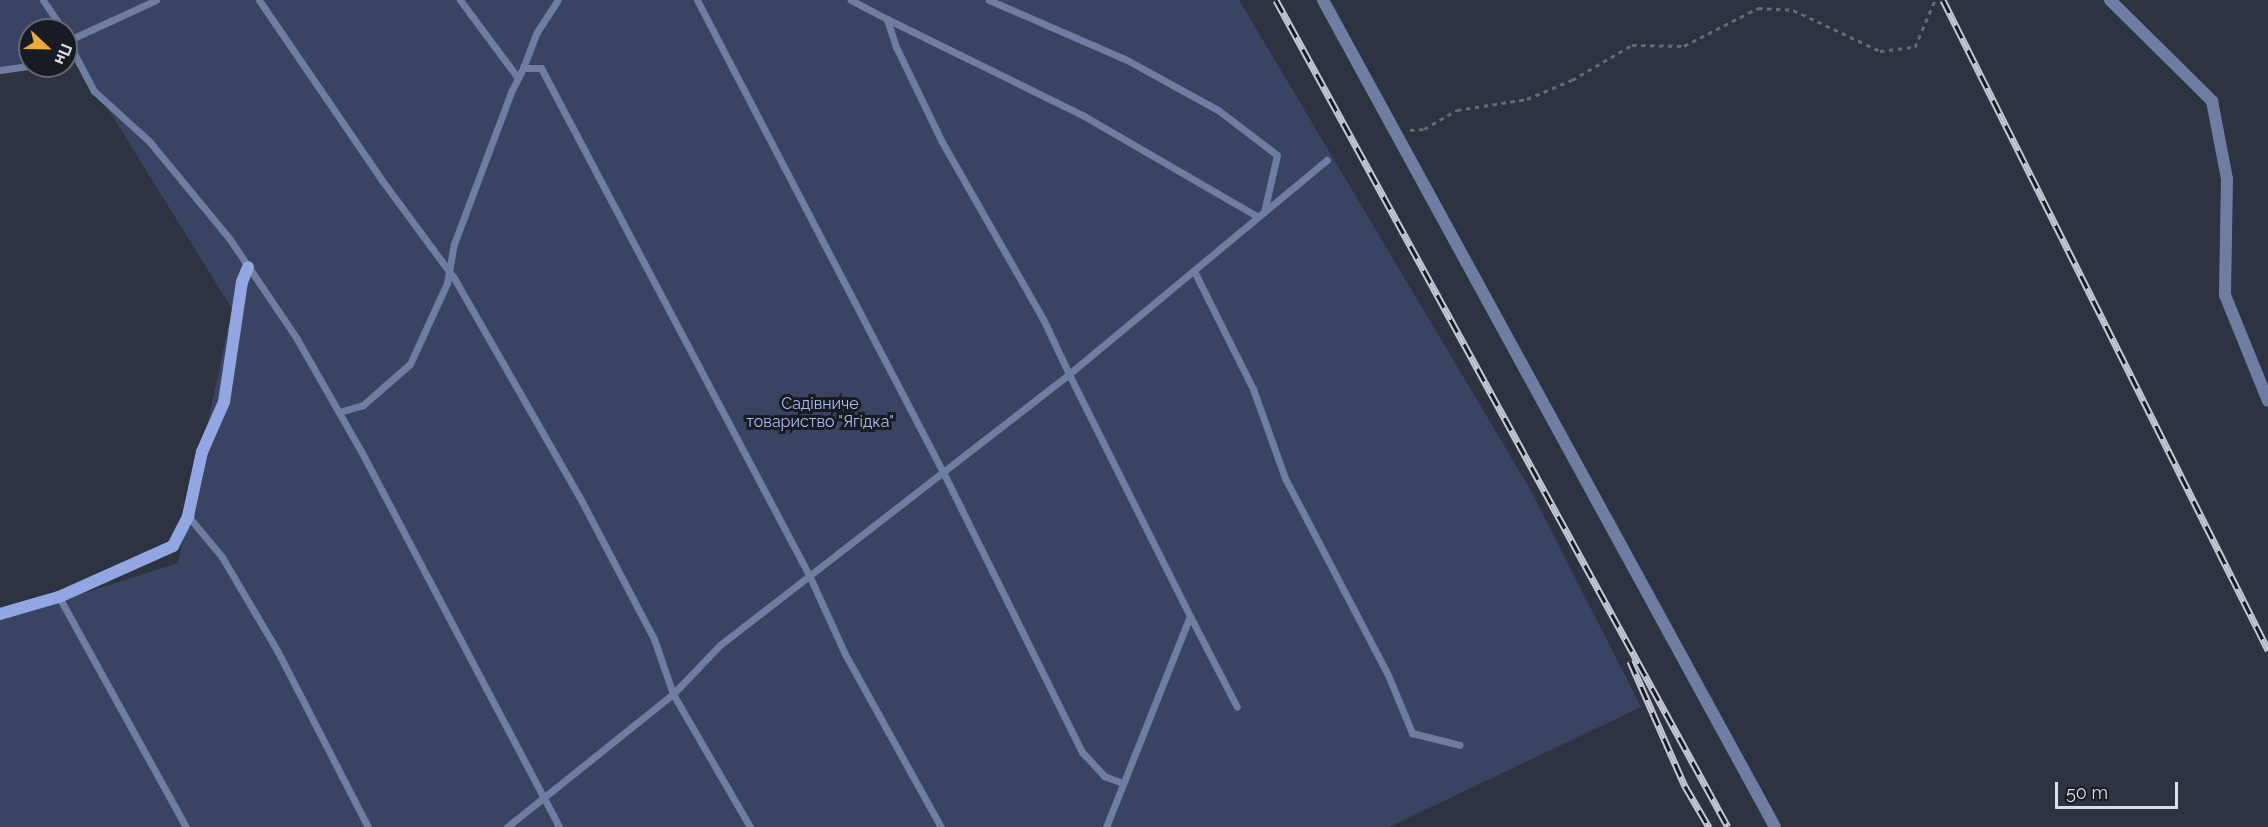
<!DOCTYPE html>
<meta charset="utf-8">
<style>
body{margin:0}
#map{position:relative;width:2268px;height:827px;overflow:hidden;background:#2d3341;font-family:Raleway,sans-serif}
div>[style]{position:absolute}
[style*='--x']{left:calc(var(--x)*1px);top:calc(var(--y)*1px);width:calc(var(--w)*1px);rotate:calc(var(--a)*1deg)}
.green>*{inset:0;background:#3a4462}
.path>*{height:3px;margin-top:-1.5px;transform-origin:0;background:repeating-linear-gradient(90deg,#656a77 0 4.5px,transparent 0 9px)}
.lane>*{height:7px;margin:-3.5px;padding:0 3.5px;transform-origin:3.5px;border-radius:3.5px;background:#6f7da3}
.street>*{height:12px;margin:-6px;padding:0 6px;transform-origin:6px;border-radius:6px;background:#6f7da3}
.secondary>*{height:12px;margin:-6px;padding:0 6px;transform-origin:6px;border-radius:6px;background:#91a6e2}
.rail>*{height:7px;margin-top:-3.5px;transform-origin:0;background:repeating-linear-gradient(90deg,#181b21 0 14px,#c4c8d2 0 28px);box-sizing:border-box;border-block:2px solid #c4c8d2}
span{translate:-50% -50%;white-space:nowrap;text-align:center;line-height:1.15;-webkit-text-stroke:6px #181b21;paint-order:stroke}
.park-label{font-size:16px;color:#a9bef6}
.north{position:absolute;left:18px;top:18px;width:60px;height:60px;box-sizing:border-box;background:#181b21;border:2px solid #666970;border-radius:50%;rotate:112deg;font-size:16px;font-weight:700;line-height:24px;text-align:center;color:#dadee7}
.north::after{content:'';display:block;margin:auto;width:21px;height:27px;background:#ebaa39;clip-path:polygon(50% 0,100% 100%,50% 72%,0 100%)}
.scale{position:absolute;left:2055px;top:782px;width:123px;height:27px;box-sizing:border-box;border:3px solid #dadee7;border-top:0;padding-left:8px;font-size:18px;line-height:21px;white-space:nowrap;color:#dadee7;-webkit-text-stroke:4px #181b21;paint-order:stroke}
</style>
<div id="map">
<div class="green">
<i style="clip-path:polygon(0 0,1239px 0,1530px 489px,1641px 707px,1389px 827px,0 827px,0 620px,178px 563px,232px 309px,76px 57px,66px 59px,66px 30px,30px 30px,30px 66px,0 72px)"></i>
</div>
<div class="path">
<i style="--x:1410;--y:130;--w:14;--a:-4"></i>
<i style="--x:1424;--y:129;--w:38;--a:-30"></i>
<i style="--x:1457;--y:110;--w:71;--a:-8.9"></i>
<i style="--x:1527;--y:99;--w:49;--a:-22.9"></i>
<i style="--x:1572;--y:80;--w:69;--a:-30.3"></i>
<i style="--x:1632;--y:45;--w:52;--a:1.1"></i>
<i style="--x:1684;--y:46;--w:83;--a:-27.2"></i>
<i style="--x:1758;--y:8;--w:35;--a:3"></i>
<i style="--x:1793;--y:10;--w:96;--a:25.2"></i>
<i style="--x:1880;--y:51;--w:35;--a:-7"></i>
<i style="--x:1915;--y:47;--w:51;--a:-66.9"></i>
</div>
<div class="lane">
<i style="--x:43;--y:0;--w:36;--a:56"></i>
<i style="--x:259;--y:0;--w:217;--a:55.7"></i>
<i style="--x:381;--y:179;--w:123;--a:53.6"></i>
<i style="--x:454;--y:278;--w:251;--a:60.2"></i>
<i style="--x:579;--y:496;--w:161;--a:62.3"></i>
<i style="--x:654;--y:639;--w:58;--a:70.9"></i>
<i style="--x:673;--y:694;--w:154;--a:59.9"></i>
<i style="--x:460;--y:0;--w:97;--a:53.4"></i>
<i style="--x:697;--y:0;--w:532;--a:62.47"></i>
<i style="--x:943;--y:472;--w:313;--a:63.6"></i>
<i style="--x:1082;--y:752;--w:33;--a:47"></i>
<i style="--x:1104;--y:776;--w:19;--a:21"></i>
<i style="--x:989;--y:0;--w:150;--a:23.5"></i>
<i style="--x:1127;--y:60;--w:104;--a:28.8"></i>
<i style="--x:1218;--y:110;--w:74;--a:37.3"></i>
<i style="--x:1277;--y:155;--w:58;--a:102.8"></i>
<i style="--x:887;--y:19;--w:220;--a:26.2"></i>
<i style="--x:1084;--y:116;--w:201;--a:30.1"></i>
<i style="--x:66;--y:38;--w:60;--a:62.2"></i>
<i style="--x:94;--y:91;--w:74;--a:42.3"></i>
<i style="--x:149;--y:141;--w:126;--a:50.5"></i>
<i style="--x:229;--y:238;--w:122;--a:56"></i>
<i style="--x:297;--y:339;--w:129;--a:60.3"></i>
<i style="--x:361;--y:451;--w:425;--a:62.2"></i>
<i style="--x:67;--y:41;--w:98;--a:-24.7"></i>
<i style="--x:523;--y:68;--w:39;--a:-69"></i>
<i style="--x:537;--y:32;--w:38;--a:-57"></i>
<i style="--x:0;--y:70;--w:30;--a:-8"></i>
<i style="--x:1194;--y:271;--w:132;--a:63.4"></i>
<i style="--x:1253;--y:389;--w:95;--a:70.2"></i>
<i style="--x:1285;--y:478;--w:222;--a:62.4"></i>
<i style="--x:1388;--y:675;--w:63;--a:67.5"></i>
<i style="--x:1412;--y:733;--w:49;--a:14"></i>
<i style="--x:339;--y:412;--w:25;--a:-16"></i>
<i style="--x:363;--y:405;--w:62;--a:-41.1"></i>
<i style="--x:410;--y:364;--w:89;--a:-65.4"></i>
<i style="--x:447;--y:283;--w:40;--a:-80"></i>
<i style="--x:454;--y:244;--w:162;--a:-69.4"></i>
<i style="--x:511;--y:92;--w:27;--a:-63"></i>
<i style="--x:523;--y:68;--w:18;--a:0"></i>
<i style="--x:541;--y:68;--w:573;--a:62.14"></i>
<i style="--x:809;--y:575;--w:87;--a:65.5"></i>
<i style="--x:845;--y:654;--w:198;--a:61"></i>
<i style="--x:188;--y:516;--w:53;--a:50.3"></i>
<i style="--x:222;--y:557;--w:110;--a:59.5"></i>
<i style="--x:278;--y:652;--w:197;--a:62.8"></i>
<i style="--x:59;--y:597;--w:263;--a:61.1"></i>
<i style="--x:1190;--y:616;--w:102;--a:62.7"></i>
<i style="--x:507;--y:827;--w:213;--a:-38.7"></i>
<i style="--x:673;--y:694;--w:68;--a:-46.2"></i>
<i style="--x:720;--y:645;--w:442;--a:-37.8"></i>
<i style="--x:1069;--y:374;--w:61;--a:-115.3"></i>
<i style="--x:1043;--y:319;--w:204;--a:-119.7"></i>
<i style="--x:942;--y:142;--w:106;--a:-115.8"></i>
<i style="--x:896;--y:47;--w:29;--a:-108"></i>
<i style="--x:887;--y:19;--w:41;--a:-152.2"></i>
<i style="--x:1106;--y:827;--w:227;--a:-68.3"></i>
<i style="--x:1190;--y:616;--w:271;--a:-116.6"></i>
<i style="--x:1069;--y:374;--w:335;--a:-39.7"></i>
</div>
<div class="street">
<i style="--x:1323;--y:0;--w:942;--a:61.34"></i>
<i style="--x:2110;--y:0;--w:144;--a:44.7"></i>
<i style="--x:2212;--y:101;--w:79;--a:79.1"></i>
<i style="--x:2227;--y:179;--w:116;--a:91"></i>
<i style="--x:2225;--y:295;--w:114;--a:67.9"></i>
</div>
<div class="secondary">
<i style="--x:0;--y:614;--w:61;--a:-16.1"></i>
<i style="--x:59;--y:597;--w:125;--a:-24.1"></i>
<i style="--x:173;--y:546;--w:34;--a:-63"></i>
<i style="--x:188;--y:516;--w:66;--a:-77.7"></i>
<i style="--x:202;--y:452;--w:55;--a:-66.3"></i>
<i style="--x:224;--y:402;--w:121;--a:-81.5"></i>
<i style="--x:242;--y:282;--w:16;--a:-68"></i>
</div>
<div class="rail">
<i style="--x:1276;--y:0;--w:942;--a:61.34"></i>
<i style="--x:1943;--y:0;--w:727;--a:63.43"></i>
<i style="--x:1630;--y:661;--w:137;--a:66.3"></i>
<i style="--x:1685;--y:786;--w:48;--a:59.7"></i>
</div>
<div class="park-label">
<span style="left:820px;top:413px">Садівниче<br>товариство "Ягідка"</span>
</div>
<div class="north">Пн</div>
<div class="scale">50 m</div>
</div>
